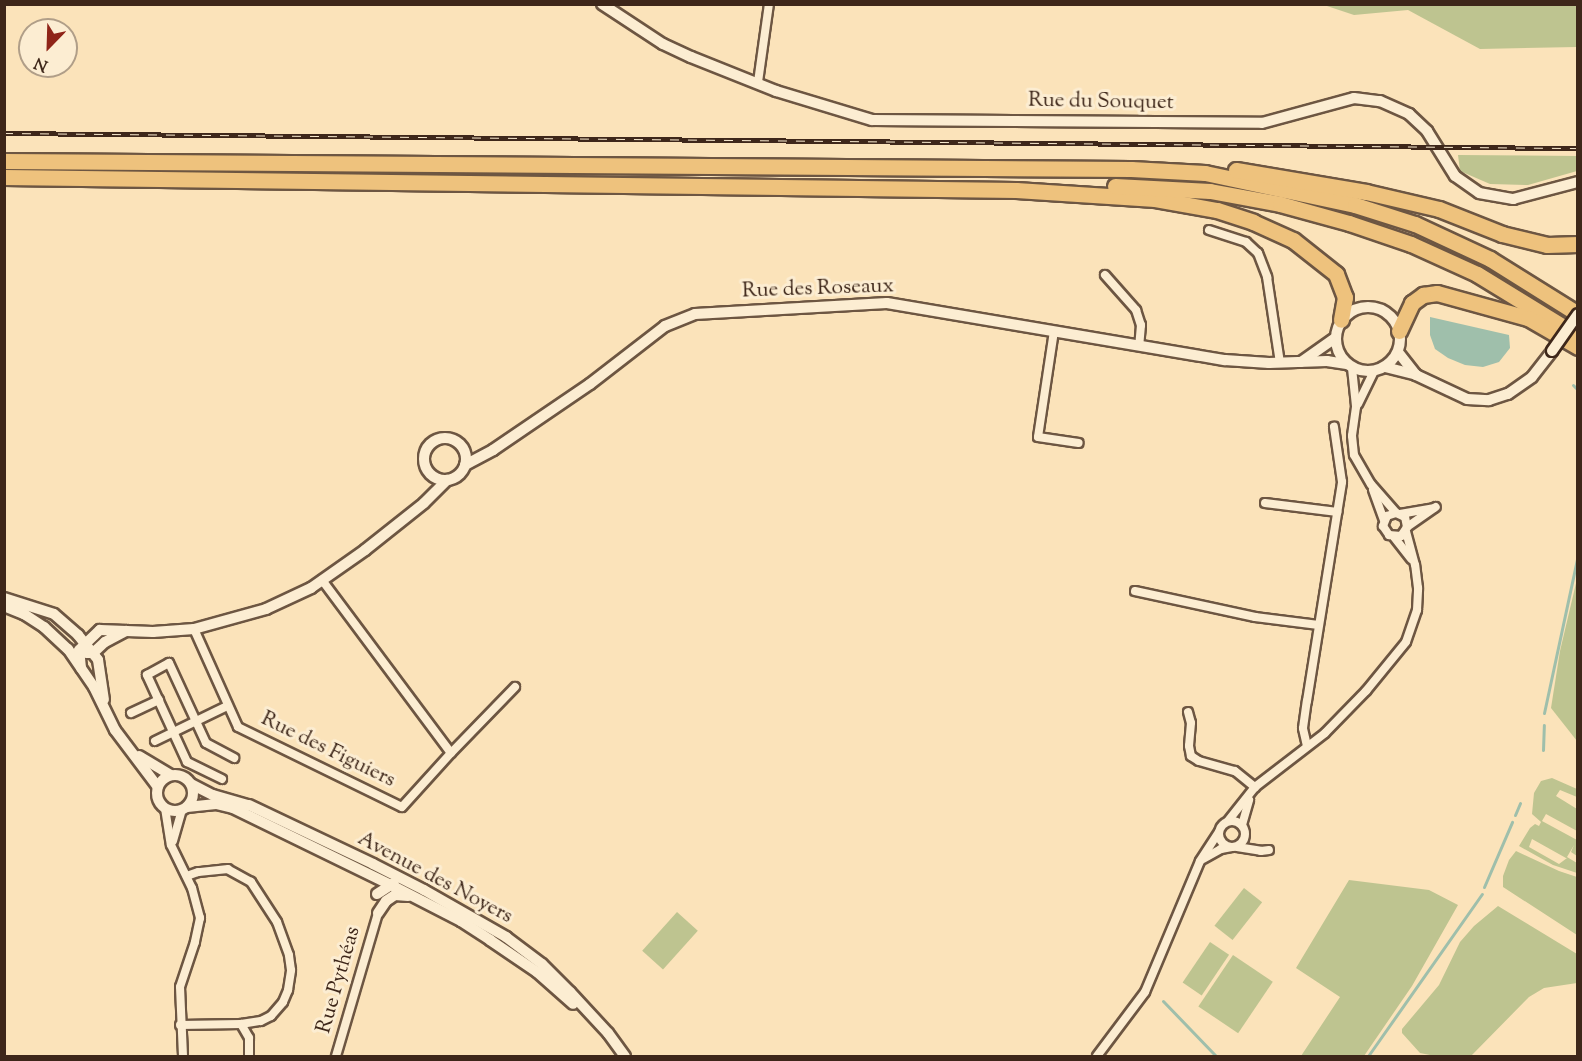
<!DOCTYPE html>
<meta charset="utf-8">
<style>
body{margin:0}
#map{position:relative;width:1582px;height:1061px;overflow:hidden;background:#fbe3ba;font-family:"Sorts Mill Goudy",serif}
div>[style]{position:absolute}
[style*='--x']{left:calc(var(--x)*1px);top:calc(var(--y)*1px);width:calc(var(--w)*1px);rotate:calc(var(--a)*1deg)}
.green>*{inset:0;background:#bec490;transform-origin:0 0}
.water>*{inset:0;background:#9fbfab}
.stream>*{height:3px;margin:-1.5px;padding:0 1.5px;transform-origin:1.5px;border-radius:1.5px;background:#9fbfab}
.roads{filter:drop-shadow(2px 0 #6d5642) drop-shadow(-2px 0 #6d5642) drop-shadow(0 2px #6d5642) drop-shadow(0 -2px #6d5642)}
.street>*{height:8px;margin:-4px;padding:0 4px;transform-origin:4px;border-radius:4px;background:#fcedd2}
.street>.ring{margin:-4px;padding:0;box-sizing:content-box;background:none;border:8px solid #fcedd2;border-radius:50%}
.secondary>*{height:10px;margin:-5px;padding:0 5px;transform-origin:5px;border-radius:5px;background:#fcedd2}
.secondary>.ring{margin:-5px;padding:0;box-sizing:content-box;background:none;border:10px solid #fcedd2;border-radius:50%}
.highway>*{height:15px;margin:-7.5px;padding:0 7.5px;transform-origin:7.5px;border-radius:7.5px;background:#eec27d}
.rail>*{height:5px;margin-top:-2.5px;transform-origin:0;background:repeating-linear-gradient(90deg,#fcedd2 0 9px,#3e271a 0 18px);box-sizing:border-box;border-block:2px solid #3e271a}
.bridges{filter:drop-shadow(2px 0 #3e271a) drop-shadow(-2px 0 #3e271a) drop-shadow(0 2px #3e271a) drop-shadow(0 -2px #3e271a)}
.secondary-bridge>*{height:10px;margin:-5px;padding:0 5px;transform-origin:5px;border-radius:5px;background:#fcedd2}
span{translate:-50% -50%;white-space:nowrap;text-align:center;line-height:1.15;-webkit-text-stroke:6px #fcedd2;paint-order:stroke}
.street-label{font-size:21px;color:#3e271a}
.frame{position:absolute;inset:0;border:6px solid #3e271a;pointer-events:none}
.north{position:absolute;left:18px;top:18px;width:60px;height:60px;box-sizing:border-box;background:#fcedd2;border:2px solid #b09e88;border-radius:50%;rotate:203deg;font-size:16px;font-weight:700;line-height:24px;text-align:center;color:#3e271a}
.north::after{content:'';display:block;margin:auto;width:21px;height:27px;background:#8f2418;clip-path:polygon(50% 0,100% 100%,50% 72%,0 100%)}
</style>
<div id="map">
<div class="green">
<i style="clip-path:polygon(1324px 5px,1577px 5px,1577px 47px,1480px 49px,1408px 10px,1354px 15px)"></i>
<i style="clip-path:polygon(1458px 155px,1577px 156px,1577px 171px,1528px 185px,1490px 184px,1460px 171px)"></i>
<i style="clip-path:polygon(1577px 579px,1577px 741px,1551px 708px,1560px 651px)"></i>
<i style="clip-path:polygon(evenodd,1552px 778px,1577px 789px,1577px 797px,1560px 790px,1556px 796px,1577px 809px,1577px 831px,1546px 814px,1542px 821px,1577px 840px,1577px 856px,1571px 852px,1574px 845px,1567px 857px,1577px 863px,1577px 873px,1553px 865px,1519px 846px,1530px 828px,1535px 824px,1539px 826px,1541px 822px,1532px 814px,1534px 793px,1541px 781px,1552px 778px,1532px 839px,1566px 858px,1567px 858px,1559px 864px,1529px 847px,1532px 839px)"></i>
<i style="clip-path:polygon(1516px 851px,1559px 871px,1577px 877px,1577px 935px,1503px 887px,1503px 876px,1509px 860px)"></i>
<i style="clip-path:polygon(1349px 880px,1429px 890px,1458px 905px,1412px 986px,1364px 1056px,1301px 1056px,1340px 997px,1296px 968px)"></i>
<i style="left:1244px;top:888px;width:23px;height:48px;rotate:38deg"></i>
<i style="clip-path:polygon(1498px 906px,1577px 954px,1577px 983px,1544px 988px,1529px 997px,1471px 1056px,1435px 1056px,1420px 1053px,1402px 1033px,1402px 1029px,1439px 985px,1460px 942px,1474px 926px)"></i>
<i style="left:677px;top:912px;width:28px;height:52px;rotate:42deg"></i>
<i style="left:1210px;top:942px;width:23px;height:49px;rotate:34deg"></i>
<i style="left:1233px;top:955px;width:48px;height:62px;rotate:34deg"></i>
</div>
<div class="water">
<i style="clip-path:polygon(1430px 317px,1509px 335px,1510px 348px,1499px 362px,1483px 367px,1465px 365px,1448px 358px,1435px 349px,1430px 335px)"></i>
</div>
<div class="stream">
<i style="--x:1573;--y:385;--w:7;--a:45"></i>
<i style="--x:1544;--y:713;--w:162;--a:-77.9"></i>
<i style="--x:1543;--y:750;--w:25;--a:-88"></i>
<i style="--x:1515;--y:815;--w:13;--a:-67"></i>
<i style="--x:1484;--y:887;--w:71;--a:-66.7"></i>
<i style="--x:1163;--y:1001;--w:76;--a:46.1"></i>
<i style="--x:1368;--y:1056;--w:198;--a:-54.9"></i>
</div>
<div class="roads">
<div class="street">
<i style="--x:758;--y:82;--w:79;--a:-82"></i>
<i style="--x:1209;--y:230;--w:39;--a:18"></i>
<i style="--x:1246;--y:242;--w:16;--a:43"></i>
<i style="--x:1258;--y:253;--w:26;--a:69"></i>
<i style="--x:1267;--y:277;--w:87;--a:81.4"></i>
<i style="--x:1105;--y:275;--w:47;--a:48.5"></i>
<i style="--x:1136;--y:310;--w:16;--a:72"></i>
<i style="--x:1141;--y:325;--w:21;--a:95"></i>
<i style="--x:1054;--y:331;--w:107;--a:98.6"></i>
<i style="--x:1038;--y:437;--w:41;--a:8.3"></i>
<i style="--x:1352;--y:368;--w:39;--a:84"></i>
<i style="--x:1356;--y:407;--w:29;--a:98"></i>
<i style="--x:1352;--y:436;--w:19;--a:84"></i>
<i style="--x:1354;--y:455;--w:34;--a:60"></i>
<i style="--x:1371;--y:484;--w:38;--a:49"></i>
<i style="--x:1358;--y:404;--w:37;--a:-64"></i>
<i style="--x:1373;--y:490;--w:32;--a:70"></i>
<i style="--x:1265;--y:503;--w:73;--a:7.1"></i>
<i style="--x:1400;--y:514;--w:34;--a:-10"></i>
<i style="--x:1407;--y:527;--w:10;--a:-101"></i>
<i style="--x:1405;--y:517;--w:10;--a:-156"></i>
<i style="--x:1396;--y:513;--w:9;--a:162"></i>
<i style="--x:1387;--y:516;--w:11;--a:112"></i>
<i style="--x:1383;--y:526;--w:11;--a:56"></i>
<i style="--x:1389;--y:535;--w:12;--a:5"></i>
<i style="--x:1401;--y:536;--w:11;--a:-56"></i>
<i style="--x:1407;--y:527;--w:35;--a:-35"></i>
<i style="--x:1394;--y:537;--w:28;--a:52"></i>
<i style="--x:1135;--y:591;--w:123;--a:12.2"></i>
<i style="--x:1255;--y:617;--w:64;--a:7.2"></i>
<i style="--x:194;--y:629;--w:107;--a:65.8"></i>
<i style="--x:238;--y:727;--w:182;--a:26"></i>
<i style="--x:402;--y:807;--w:73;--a:-47.8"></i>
<i style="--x:451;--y:753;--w:216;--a:-126.7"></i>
<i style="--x:1188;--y:712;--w:11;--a:75"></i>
<i style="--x:1191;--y:723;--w:23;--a:95"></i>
<i style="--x:1189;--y:746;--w:10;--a:79"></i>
<i style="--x:1191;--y:756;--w:9;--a:32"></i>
<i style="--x:1199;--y:761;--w:37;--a:16"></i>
<i style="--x:1235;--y:771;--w:26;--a:39"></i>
<i style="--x:131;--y:713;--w:31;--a:-25"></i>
<i style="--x:155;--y:741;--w:80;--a:-25.9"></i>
<i style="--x:1307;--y:746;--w:18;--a:-103"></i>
<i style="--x:1303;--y:728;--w:27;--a:-82"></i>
<i style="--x:1307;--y:701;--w:222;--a:-80.9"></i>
<i style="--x:1342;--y:482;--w:56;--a:-98.3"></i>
<i style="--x:451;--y:753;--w:92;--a:-45.9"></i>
<i style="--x:222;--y:779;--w:39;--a:-154"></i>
<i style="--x:187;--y:762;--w:96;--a:-114.7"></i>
<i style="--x:147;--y:675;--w:25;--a:-29"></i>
<i style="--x:169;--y:663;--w:88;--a:65.2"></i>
<i style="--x:206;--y:743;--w:32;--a:28"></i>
<i style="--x:165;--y:808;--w:37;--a:81"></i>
<i style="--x:171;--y:845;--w:48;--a:64"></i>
<i style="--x:192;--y:888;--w:31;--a:75"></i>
<i style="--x:200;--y:918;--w:25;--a:102"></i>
<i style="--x:195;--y:942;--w:47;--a:108.4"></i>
<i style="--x:180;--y:987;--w:69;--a:87.5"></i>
<i class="ring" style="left:1219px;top:821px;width:18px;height:18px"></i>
<i style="--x:1228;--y:821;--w:43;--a:-51.5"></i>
<i style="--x:1255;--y:787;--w:88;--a:-37.6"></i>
<i style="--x:1325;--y:733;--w:59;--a:-45.7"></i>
<i style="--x:1366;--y:691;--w:63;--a:-50.8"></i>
<i style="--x:1406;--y:642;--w:34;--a:-71"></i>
<i style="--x:1417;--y:610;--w:22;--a:-87"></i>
<i style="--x:1418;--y:588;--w:23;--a:-97"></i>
<i style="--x:1415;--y:565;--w:35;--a:-105"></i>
<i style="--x:1242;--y:825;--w:26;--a:-74"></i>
<i style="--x:173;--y:841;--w:32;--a:-74"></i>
<i style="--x:1237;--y:847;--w:24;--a:9"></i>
<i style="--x:1261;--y:851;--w:8;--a:-7"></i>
<i style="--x:1203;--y:859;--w:21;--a:-29"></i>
<i style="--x:1221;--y:849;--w:11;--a:-10"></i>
<i style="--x:241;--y:1024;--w:16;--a:60"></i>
<i style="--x:249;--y:1038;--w:18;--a:90"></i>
<i style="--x:180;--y:1025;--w:61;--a:-0.9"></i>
<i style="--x:241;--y:1024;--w:20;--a:-9"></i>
<i style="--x:261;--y:1021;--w:11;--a:-27"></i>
<i style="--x:271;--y:1016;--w:18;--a:-49"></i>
<i style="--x:283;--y:1002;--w:13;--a:-67"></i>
<i style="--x:288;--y:990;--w:20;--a:-81"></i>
<i style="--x:291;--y:970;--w:15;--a:-98"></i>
<i style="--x:289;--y:955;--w:35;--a:-110"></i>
<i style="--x:277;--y:922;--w:48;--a:-123"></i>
<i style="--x:251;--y:882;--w:26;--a:-151"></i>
<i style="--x:228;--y:869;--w:30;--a:174"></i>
<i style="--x:198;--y:872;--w:12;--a:160"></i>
<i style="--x:336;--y:1056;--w:149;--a:-73.6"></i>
<i style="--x:1097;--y:1056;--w:80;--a:-53.1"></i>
<i style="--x:1145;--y:992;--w:142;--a:-67.2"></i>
<i style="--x:1200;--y:861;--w:35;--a:-57"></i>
</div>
<div class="secondary">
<i style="--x:602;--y:4;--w:73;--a:33.3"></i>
<i style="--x:663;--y:44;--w:31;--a:25"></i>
<i style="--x:691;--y:57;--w:92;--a:21.8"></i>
<i style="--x:776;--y:91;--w:100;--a:16.8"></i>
<i style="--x:872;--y:120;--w:390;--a:0.4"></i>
<i style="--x:1262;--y:123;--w:95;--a:-15.2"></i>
<i style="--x:1354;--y:98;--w:26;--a:7"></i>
<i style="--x:1380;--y:101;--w:32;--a:24"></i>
<i style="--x:1409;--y:114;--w:25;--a:43"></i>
<i style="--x:1427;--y:131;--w:53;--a:58.1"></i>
<i style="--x:1455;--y:176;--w:29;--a:35"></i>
<i style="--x:1479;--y:193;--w:35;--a:10"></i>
<i style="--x:1513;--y:199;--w:67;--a:-14.7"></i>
<i class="ring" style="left:1336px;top:307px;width:54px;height:54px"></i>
<i style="--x:1398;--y:352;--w:29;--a:52"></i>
<i style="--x:1301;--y:362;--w:42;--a:-35.2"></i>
<i style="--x:1385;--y:367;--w:32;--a:14"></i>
<i style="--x:1416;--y:375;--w:56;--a:25.2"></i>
<i style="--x:1467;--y:399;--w:22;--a:3"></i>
<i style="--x:1489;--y:400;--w:20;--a:-18"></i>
<i style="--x:1508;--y:394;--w:29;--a:-35"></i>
<i style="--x:1532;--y:377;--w:33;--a:-52"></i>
<i class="ring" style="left:424px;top:438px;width:32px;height:32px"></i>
<i style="--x:465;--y:465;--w:32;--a:-28"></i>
<i style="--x:493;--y:450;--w:117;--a:-34.2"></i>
<i style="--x:590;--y:384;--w:95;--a:-37.7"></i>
<i style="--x:665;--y:326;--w:32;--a:-22"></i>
<i style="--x:695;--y:314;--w:192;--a:-3.3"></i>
<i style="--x:887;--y:303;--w:343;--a:9.6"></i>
<i style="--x:1225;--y:360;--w:44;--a:3.9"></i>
<i style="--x:1269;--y:363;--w:58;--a:-2"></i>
<i style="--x:1327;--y:361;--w:20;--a:9"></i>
<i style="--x:4;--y:598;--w:52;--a:17.7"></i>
<i style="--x:54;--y:614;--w:32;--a:41"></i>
<i style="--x:78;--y:635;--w:32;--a:51"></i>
<i style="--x:98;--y:660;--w:40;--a:81.5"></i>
<i style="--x:4;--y:606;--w:22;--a:22"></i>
<i style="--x:24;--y:614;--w:24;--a:33"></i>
<i style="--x:44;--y:627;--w:33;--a:43"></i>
<i style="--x:68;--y:649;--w:46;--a:55.6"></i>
<i style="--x:94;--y:687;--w:48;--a:64"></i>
<i style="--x:115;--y:730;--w:71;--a:53"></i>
<i style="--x:86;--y:653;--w:7;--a:0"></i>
<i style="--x:93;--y:653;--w:16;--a:-43"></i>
<i style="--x:105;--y:642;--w:24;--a:-28"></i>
<i style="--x:81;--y:668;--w:18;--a:-96"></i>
<i style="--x:79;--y:650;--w:29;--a:-44"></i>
<i style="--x:100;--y:630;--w:53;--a:2.2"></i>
<i style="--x:153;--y:632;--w:41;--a:-4.2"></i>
<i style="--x:194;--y:629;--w:75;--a:-15.5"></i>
<i style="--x:266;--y:609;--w:50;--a:-25"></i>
<i style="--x:311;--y:588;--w:66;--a:-35.1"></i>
<i style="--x:365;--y:550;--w:75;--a:-38.5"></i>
<i style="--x:424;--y:503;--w:33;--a:-45"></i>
<i style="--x:139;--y:756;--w:37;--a:31"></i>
<i class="ring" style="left:157px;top:775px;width:26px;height:26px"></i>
<i style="--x:191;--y:784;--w:25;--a:27"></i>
<i style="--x:213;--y:795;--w:37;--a:16"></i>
<i style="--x:249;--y:805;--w:137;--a:25.4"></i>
<i style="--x:373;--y:864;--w:57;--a:27"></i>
<i style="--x:424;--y:890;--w:95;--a:29.8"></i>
<i style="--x:506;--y:937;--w:45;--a:36.9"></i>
<i style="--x:542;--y:964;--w:40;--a:45"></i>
<i style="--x:570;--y:992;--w:56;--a:47.2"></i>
<i style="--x:608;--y:1033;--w:29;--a:54"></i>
<i style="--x:187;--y:807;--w:29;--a:-6"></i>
<i style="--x:216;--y:804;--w:17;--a:13"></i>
<i style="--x:233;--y:808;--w:174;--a:26"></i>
<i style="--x:389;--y:884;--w:81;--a:27.2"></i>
<i style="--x:461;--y:921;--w:35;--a:33"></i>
<i style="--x:490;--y:940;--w:57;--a:34.2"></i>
<i style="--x:537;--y:972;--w:48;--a:41.6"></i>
<i style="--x:377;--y:894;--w:20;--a:-33"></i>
<i style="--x:378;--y:913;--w:14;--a:-56"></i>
<i style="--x:386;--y:901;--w:11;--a:-34"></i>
<i style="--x:395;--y:895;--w:13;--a:4"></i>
</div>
<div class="highway">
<i style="--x:4;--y:161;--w:1127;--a:0.41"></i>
<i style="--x:1131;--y:169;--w:74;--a:3.1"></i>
<i style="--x:1205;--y:173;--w:153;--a:12"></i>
<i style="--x:1355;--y:205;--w:63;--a:17.6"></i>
<i style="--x:1415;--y:224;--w:83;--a:25"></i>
<i style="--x:1490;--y:259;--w:104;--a:32"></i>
<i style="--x:1236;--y:170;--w:132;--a:9.6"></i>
<i style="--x:1366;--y:192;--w:75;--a:13.1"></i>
<i style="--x:1439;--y:209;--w:68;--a:21.6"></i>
<i style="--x:1502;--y:234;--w:46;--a:13.7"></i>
<i style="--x:1547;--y:245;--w:31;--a:-2"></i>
<i style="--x:4;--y:177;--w:1012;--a:0.74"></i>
<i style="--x:1016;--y:190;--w:139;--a:3.7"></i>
<i style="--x:1155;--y:199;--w:63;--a:10.1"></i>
<i style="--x:1217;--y:210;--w:38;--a:18"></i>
<i style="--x:1253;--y:222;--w:44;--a:24.2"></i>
<i style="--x:1293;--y:240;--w:55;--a:38.3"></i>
<i style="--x:1336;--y:274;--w:25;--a:69"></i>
<i style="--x:1345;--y:297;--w:23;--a:100"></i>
<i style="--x:1115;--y:186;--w:95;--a:3"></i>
<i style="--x:1210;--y:191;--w:71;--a:10.5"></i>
<i style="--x:1280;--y:204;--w:72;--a:15.4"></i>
<i style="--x:1349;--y:223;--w:65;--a:18.7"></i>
<i style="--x:1411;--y:244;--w:72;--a:24.4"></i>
<i style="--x:1477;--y:274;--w:119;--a:31.5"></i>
<i style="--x:1399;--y:331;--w:31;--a:-65"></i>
<i style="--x:1412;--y:303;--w:14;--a:-36"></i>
<i style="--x:1423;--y:295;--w:14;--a:-8"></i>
<i style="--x:1437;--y:293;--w:94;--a:15.4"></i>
<i style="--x:1528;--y:318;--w:58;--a:30.1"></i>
</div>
</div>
<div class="rail">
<i style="--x:4;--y:133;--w:1574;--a:0.55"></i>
</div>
<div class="bridges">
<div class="secondary-bridge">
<i style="--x:1552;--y:351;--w:45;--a:-54.9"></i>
</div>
</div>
<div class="street-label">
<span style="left:1101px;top:102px;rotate:1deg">Rue du Souquet</span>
<span style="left:818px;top:289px;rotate:-2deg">Rue des Roseaux</span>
<span style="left:328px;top:750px;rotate:26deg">Rue des Figuiers</span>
<span style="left:435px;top:878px;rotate:28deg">Avenue des Noyers</span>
<span style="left:339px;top:980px;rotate:-74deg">Rue Pythéas</span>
</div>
<div class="frame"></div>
<div class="north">N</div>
</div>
